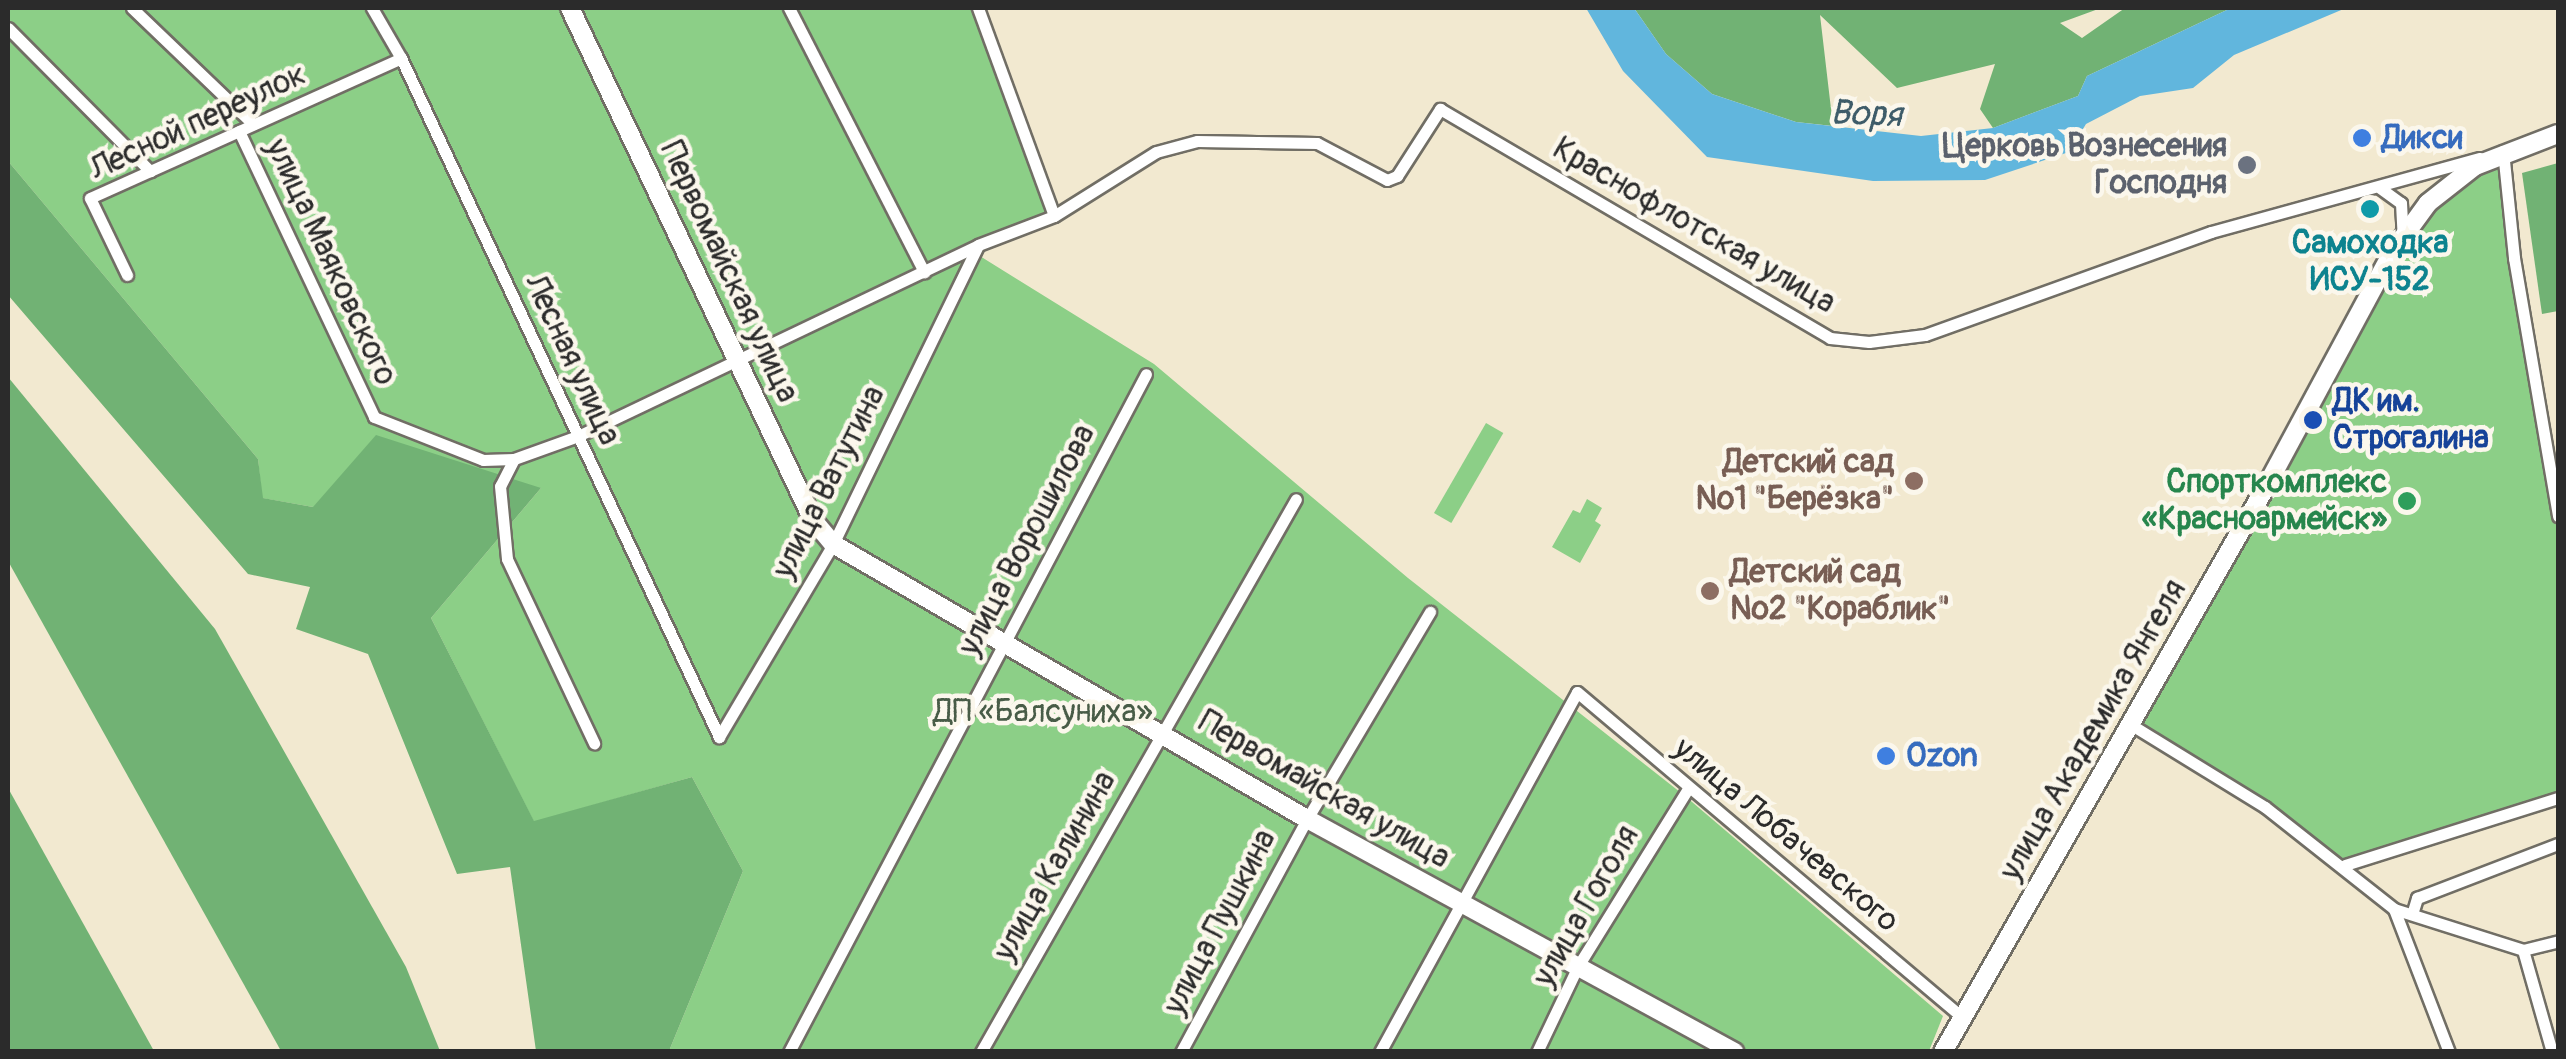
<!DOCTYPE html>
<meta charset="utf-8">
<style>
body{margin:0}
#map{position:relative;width:2566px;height:1059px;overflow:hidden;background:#f2e9d0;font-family:Pangolin,sans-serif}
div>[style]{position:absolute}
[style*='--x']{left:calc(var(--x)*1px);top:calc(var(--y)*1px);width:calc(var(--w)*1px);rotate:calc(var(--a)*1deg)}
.green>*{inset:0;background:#8ccf87;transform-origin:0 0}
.forest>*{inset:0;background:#71b274}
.water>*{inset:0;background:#61b6dd}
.roads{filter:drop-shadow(2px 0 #716e65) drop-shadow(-2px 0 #716e65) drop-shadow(0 2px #716e65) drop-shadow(0 -2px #716e65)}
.street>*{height:11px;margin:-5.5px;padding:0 5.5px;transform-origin:5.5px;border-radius:5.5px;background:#fff}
.secondary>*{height:18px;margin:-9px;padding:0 9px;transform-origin:9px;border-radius:9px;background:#fff}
.dots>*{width:28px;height:28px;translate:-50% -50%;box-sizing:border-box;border:5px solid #fbf7ec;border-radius:50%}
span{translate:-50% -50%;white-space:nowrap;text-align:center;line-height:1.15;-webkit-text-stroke:9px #fbf7ec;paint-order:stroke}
.street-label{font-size:32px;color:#2b2b2b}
.shop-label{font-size:32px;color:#366cbe;font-weight:700}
.left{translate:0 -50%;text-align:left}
.worship-label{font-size:32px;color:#5b616d;font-weight:700}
.right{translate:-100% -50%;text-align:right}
.culture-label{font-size:32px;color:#0d838f;font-weight:700}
.transit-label{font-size:32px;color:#164399;font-weight:700}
.education-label{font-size:32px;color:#785e54;font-weight:700}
.leisure-label{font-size:32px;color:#27864d;font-weight:700}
.park-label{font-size:32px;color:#485c47}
.water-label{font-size:35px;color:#3e5c69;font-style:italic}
.frame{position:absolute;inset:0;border:10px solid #2b2b2b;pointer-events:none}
</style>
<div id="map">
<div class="green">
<i style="clip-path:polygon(8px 8px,980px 8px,1054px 211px,975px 253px,1154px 364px,1408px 578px,1685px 796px,1943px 1016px,1929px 1051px,669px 1051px,743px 871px,692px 777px,534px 822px,431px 618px,541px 488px,313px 507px,262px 498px,258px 459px,8px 161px)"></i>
<i style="clip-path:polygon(2504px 151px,2514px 259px,2558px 516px,2558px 798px,2345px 865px,2130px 724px,2428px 203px)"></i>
<i style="left:1486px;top:423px;width:20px;height:104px;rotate:30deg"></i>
<i style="clip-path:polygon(1587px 499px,1602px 508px,1595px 521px,1601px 525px,1580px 563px,1552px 547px,1573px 510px,1580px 513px)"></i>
</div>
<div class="forest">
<i style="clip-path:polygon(1634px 8px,2101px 8px,2060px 23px,2082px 38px,2125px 8px,2231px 8px,2087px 76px,2078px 96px,1993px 128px,1980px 109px,1995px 64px,1897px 88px,1820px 15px,1833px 126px,1796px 122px,1712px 94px,1666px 54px)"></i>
<i style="clip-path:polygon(8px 161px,258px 459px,263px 498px,313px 507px,376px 435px,541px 488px,431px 618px,534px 821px,692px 777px,743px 871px,669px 1051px,536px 1051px,510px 867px,457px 874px,368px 654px,296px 629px,310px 587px,248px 574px,8px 295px)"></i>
<i style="clip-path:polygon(2558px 163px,2558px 311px,2542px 314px,2522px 173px)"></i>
<i style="clip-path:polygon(8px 377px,215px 629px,406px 967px,440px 1051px,281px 1051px,8px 561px)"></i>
<i style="clip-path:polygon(8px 788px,154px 1051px,8px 1051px)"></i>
</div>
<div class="water">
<i style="clip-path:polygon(1586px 8px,1634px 8px,1666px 54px,1712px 94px,1796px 122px,1921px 136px,1993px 128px,2078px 96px,2087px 76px,2231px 8px,2346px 8px,2234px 55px,2193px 88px,2140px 96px,2086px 124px,2069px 152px,1985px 180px,1873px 181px,1707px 157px,1623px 71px)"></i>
</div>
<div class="roads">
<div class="street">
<i style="--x:132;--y:8;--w:168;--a:43.8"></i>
<i style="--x:372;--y:8;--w:58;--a:59.9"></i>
<i style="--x:401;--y:58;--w:750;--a:64.9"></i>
<i style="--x:789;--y:8;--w:297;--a:62.9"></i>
<i style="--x:978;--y:8;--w:221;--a:69.9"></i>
<i style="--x:8;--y:28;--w:202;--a:45.2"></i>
<i style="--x:239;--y:131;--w:316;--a:64.7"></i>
<i style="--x:374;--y:417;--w:117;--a:21.5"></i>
<i style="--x:483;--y:460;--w:31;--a:-2"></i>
<i style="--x:514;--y:459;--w:68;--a:-19.8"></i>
<i style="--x:578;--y:436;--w:443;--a:-25.5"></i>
<i style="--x:978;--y:245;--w:81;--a:-20.9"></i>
<i style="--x:1054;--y:216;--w:120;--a:-32.1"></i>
<i style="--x:1156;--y:152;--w:42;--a:-15"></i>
<i style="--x:1197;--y:141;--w:120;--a:1"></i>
<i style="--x:1317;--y:143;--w:79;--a:27.9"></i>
<i style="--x:1387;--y:180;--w:11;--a:-22"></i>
<i style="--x:1397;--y:176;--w:80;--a:-57.3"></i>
<i style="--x:1440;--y:109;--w:452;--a:30.4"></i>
<i style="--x:1830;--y:338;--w:39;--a:6"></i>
<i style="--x:1869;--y:342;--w:56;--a:-7.1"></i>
<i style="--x:1925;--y:335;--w:304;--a:-19.8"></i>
<i style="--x:2211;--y:232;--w:279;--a:-15.4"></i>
<i style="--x:2503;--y:151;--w:108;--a:84.1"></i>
<i style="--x:2514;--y:258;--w:262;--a:80.3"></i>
<i style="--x:2380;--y:188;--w:26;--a:36"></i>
<i style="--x:2401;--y:203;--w:33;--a:87"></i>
<i style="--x:127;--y:275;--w:85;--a:-115.7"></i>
<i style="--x:90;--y:198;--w:341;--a:-24.2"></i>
<i style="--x:514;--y:459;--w:30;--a:117"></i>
<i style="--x:500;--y:486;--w:73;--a:84.5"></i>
<i style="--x:507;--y:559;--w:204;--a:64.7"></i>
<i style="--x:2130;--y:724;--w:158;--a:31.6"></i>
<i style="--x:2265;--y:807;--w:164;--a:38.3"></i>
<i style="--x:2394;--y:909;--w:153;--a:69"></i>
<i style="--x:719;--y:737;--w:224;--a:-59.4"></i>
<i style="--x:833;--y:544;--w:331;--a:-64.1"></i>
<i style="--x:2345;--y:865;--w:223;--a:-17.5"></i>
<i style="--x:2394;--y:909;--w:135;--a:17.6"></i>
<i style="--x:2523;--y:950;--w:36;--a:-14"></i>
<i style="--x:2413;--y:911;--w:14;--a:-73"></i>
<i style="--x:2417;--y:898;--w:151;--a:-21"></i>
<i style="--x:2523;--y:950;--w:106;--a:74.1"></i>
<i style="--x:789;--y:1052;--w:766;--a:-62.23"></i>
<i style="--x:981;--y:1052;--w:636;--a:-60.33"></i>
<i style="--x:1181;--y:1052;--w:265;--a:-61.6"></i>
<i style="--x:1307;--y:819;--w:241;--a:-59.3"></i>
<i style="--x:1380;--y:1052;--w:410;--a:-61.3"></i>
<i style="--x:1577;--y:692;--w:504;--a:40.17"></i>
<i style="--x:1537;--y:1052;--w:95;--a:-64.5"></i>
<i style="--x:1578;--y:966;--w:207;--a:-58.2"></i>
</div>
<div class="secondary">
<i style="--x:570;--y:8;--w:567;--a:64.61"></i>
<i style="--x:813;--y:520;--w:31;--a:50"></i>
<i style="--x:833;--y:544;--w:548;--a:30.12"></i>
<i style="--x:1307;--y:819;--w:487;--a:28.6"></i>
<i style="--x:1943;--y:1052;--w:653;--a:-60.26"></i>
<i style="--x:2267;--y:485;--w:266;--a:-61.7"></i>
<i style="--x:2393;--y:251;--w:59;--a:-53.9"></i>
<i style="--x:2428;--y:203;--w:60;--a:-38.2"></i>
<i style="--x:2475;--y:166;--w:89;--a:-21.1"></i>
</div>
</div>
<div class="dots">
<i style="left:2362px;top:138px;background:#3f7fe0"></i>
<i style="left:2247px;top:165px;background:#6b7280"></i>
<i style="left:2370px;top:209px;background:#0f9aa8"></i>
<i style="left:2313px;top:420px;background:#1a4fb4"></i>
<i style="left:1914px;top:481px;background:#8d6e63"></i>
<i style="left:2407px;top:501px;background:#2e9e5b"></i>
<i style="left:1710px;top:591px;background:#8d6e63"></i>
<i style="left:1886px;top:756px;background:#3f7fe0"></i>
</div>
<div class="street-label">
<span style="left:198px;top:122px;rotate:-25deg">Лесной переулок</span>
<span style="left:1694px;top:226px;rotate:30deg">Краснофлотская улица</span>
<span style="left:331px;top:262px;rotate:65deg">улица Маяковского</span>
<span style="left:729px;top:272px;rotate:65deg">Первомайская улица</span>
<span style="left:572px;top:360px;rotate:65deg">Лесная улица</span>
<span style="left:829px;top:482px;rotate:-63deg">улица Ватутина</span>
<span style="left:1027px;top:540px;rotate:-62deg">улица Ворошилова</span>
<span style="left:2093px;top:730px;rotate:-60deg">улица Академика Янгеля</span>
<span style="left:1324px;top:790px;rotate:30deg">Первомайская улица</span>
<span style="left:1786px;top:835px;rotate:40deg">улица Лобачевского</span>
<span style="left:1055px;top:866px;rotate:-60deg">улица Калинина</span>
<span style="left:1586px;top:906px;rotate:-60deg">улица Гоголя</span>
<span style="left:1220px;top:922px;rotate:-62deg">улица Пушкина</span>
</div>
<div class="shop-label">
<span class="left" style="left:2382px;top:138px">Дикси</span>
<span class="left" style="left:1906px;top:756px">Ozon</span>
</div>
<div class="worship-label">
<span class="right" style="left:2227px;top:165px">Церковь Вознесения<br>Господня</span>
</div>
<div class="culture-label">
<span style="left:2370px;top:262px">Самоходка<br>ИСУ-152</span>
</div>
<div class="transit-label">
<span class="left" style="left:2333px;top:420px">ДК им.<br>Строгалина</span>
</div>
<div class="education-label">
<span class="right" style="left:1894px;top:481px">Детский сад<br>№1 "Берёзка"</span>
<span class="left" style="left:1730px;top:591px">Детский сад<br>№2 "Кораблик"</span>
</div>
<div class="leisure-label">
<span class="right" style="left:2387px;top:501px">Спорткомплекс<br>«Красноармейск»</span>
</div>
<div class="park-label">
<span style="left:1043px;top:712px">ДП «Балсуниха»</span>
</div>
<div class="water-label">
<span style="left:1866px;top:114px;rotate:2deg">Воря</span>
</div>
<div class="frame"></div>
</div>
